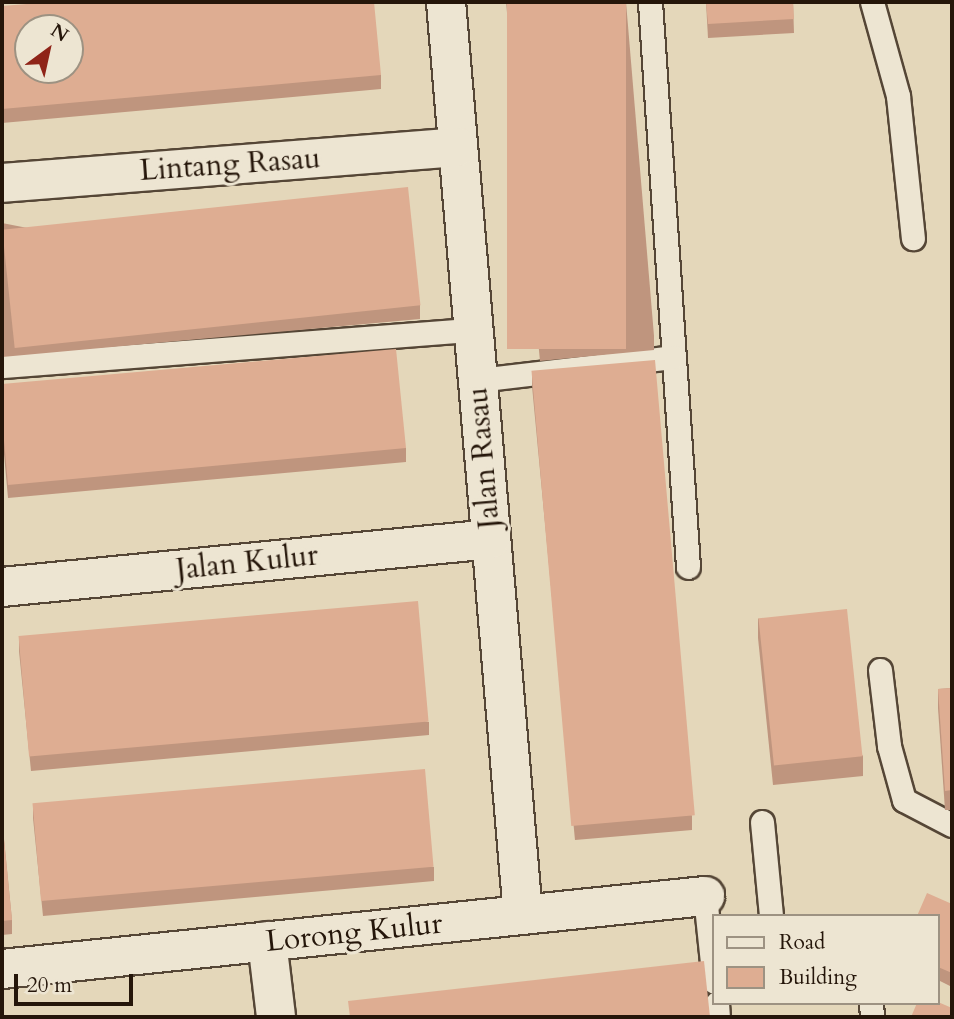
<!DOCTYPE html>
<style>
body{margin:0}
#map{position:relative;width:954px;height:1019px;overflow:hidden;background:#e4d7ba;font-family:Cardo,serif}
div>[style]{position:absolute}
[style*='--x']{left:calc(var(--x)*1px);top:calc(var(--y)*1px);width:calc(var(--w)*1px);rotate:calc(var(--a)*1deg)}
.roads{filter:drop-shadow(2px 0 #554636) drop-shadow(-2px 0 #554636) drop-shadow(0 2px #554636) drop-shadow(0 -2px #554636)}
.lane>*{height:23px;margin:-11.5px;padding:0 11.5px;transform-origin:11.5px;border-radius:11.5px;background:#ede5d2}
.street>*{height:38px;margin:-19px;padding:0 19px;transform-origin:19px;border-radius:19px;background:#ede5d2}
.wall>*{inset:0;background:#bf957e}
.building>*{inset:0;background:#dead92;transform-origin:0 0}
span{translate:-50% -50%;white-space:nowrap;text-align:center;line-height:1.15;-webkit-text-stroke:6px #ede5d2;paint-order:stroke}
.street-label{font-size:30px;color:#25160a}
.frame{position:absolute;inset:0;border:4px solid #25160a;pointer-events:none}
.legend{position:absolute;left:712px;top:914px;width:228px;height:91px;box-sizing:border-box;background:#ede5d2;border:2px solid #9d9282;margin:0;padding:9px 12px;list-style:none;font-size:21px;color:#25160a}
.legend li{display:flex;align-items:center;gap:14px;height:35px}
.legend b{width:35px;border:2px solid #9d9282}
.north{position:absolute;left:14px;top:14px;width:70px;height:70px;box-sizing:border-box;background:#ede5d2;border:2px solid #9d9282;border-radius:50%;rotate:33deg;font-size:19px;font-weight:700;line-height:28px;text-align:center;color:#25160a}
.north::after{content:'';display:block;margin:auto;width:24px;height:32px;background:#8f2418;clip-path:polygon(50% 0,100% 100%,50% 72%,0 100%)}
.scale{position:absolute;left:14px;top:974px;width:119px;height:32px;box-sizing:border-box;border:4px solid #25160a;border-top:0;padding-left:9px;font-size:21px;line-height:24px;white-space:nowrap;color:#25160a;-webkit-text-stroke:5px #ede5d2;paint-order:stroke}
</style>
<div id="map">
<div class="roads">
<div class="lane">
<i style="--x:650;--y:2;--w:566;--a:86.15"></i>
<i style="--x:872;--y:2;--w:98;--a:74.5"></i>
<i style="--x:898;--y:96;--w:143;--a:84"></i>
<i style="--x:2;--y:366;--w:473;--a:-4.4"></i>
<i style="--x:478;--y:380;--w:197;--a:-6.7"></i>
<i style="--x:880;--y:670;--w:77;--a:83.2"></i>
<i style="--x:889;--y:746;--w:56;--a:74.5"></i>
<i style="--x:904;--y:800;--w:54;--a:27.5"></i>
<i style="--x:762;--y:822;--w:94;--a:84.5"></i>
<i style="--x:705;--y:896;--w:86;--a:84"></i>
<i style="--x:717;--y:1003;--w:14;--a:86"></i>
<i style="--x:871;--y:1003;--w:14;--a:86"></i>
</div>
<div class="street">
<i style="--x:446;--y:2;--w:916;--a:85.18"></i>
<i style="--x:2;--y:183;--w:457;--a:-4.5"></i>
<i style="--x:2;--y:587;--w:491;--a:-5.6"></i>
<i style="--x:267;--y:941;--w:77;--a:83.2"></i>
<i style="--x:2;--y:969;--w:707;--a:-5.93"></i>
</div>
</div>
<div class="wall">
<i style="clip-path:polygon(506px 2px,626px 2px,654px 336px,654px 350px,540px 361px)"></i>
<i style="clip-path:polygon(706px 2px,793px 2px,794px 33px,708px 38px)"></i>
<i style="clip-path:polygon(2px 6px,381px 75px,381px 89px,2px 123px)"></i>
<i style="clip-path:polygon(2px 223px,420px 305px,420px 319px,2px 357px)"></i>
<i style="clip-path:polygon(532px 372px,692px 816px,692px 830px,575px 840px,532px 386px)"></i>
<i style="clip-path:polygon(2px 384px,406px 448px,406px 462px,8px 498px,2px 432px)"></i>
<i style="clip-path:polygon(758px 618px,863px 756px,863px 776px,773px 785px,758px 638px)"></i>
<i style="clip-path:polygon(19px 637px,429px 722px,429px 735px,31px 771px,19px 651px)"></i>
<i style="clip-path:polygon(952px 688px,952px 810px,945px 810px,938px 708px,938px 689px)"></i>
<i style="clip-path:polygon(33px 804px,434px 867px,434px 881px,43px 916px,33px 818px)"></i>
<i style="clip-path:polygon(2px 819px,12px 920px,12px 934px,2px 935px)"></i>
<i style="clip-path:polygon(952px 904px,952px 987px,938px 980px,938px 916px)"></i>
</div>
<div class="building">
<i style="clip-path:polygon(evenodd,51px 2px,374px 2px,381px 75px,2px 109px,2px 6px,51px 2px,28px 28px,70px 28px,70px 70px,28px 70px,28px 28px)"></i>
<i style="left:507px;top:2px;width:119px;height:347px"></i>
<i style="clip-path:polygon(706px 2px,793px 2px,794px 19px,708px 24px)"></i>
<i style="left:408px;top:187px;width:119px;height:408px;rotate:84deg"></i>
<i style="clip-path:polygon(396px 349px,406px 448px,8px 485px,2px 418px,2px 384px)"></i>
<i style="left:655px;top:360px;width:457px;height:124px;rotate:85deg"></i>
<i style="left:418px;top:601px;width:121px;height:401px;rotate:85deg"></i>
<i style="left:847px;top:609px;width:148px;height:89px;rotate:84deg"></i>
<i style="clip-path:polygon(952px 688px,952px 790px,945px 791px,938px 689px)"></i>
<i style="left:425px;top:769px;width:98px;height:394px;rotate:85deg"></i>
<i style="clip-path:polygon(2px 819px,12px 920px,2px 921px)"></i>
<i style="clip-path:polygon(927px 893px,952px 904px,952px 973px,938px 967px,938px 916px,917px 916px)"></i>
<i style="clip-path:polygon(704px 961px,710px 1017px,350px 1017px,348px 1001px)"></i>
<i style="clip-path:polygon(938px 1002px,952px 1008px,952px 1017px,911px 1017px,917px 1003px,938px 1003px)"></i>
</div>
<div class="street-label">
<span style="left:230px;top:165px;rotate:-4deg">Lintang Rasau</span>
<span style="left:484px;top:458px;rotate:-95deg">Jalan Rasau</span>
<span style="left:247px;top:563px;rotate:-6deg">Jalan Kulur</span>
<span style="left:354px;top:933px;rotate:-6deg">Lorong Kulur</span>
</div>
<div class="frame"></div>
<ul class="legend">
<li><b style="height:9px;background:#ede5d2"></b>Road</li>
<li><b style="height:19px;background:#dead92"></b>Building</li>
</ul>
<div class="north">N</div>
<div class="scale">20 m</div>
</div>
